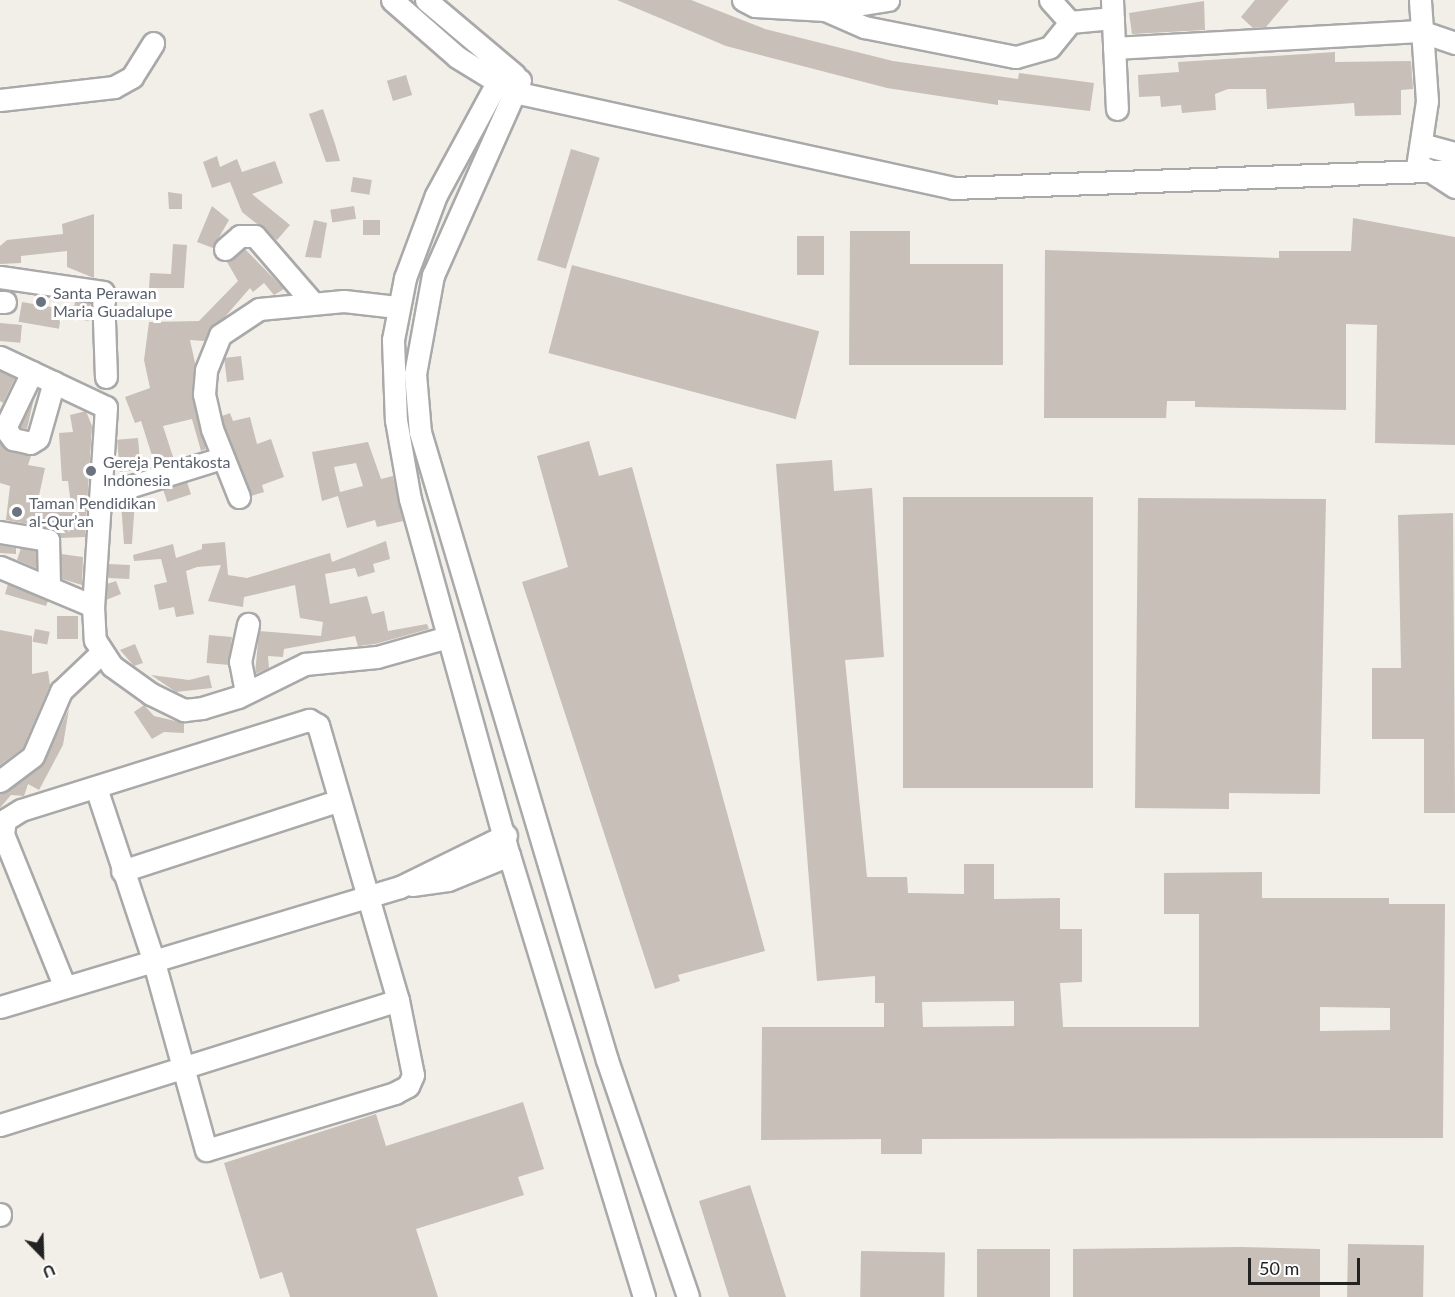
<!DOCTYPE html>
<meta charset="utf-8">
<style>
body{margin:0}
#map{position:relative;width:1455px;height:1297px;overflow:hidden;background:#f2efe9;font-family:Lato,sans-serif}
div>[style]{position:absolute}
[style*='--x']{left:calc(var(--x)*1px);top:calc(var(--y)*1px);width:calc(var(--w)*1px);rotate:calc(var(--a)*1deg)}
.building>*{inset:0;background:#c7bfb8;transform-origin:0 0}
.roads{filter:drop-shadow(2px 0 #a9a9a9) drop-shadow(-2px 0 #a9a9a9) drop-shadow(0 2px #a9a9a9) drop-shadow(0 -2px #a9a9a9)}
.minor>*{height:21px;margin:-10.5px;padding:0 10.5px;transform-origin:10.5px;border-radius:10.5px;background:#fff}
.dots>*{width:16px;height:16px;translate:-50% -50%;box-sizing:border-box;border:3px solid #fff;border-radius:50%}
span{translate:-50% -50%;white-space:nowrap;text-align:center;line-height:1.15;-webkit-text-stroke:6px #fff;paint-order:stroke}
.worship-label{font-size:16px;color:#5b616d}
.left{translate:0 -50%;text-align:left}
.north{position:absolute;left:12px;top:1225px;width:60px;height:60px;-webkit-text-stroke:4px #fff;paint-order:stroke;rotate:157deg;font-size:16px;font-weight:700;line-height:24px;text-align:center;color:#222}
.north::after{content:'';display:block;margin:auto;width:21px;height:27px;background:#222;clip-path:polygon(50% 0,100% 100%,50% 72%,0 100%)}
.scale{position:absolute;left:1248px;top:1258px;width:112px;height:27px;box-sizing:border-box;border:3px solid #222;border-top:0;padding-left:8px;font-size:18px;line-height:21px;white-space:nowrap;color:#222;-webkit-text-stroke:4px #fff;paint-order:stroke}
</style>
<div id="map">
<div class="building">
<i style="clip-path:polygon(617px 0,691px 0,765px 29px,893px 61px,1018px 79px,1019px 73px,1094px 83px,1090px 111px,998px 100px,998px 105px,887px 88px,726px 46px)"></i>
<i style="clip-path:polygon(1255px 0,1289px 0,1266px 27px,1253px 28px,1241px 17px)"></i>
<i style="clip-path:polygon(1204px 1px,1205px 30px,1132px 34px,1129px 13px)"></i>
<i style="clip-path:polygon(1335px 52px,1335px 62px,1411px 61px,1413px 89px,1401px 90px,1401px 115px,1355px 116px,1354px 103px,1267px 109px,1266px 89px,1228px 89px,1215px 94px,1216px 110px,1182px 113px,1181px 105px,1161px 107px,1160px 96px,1139px 97px,1138px 75px,1179px 72px,1178px 62px)"></i>
<i style="left:406px;top:75px;width:21px;height:20px;rotate:73deg"></i>
<i style="clip-path:polygon(323px 109px,335px 144px,340px 161px,326px 162px,309px 114px)"></i>
<i style="left:571px;top:149px;width:30px;height:116px;rotate:17deg"></i>
<i style="clip-path:polygon(217px 156px,220px 167px,237px 159px,242px 172px,275px 161px,283px 183px,252px 194px,290px 225px,277px 240px,242px 212px,230px 182px,212px 188px,203px 162px)"></i>
<i style="left:353px;top:177px;width:19px;height:15px;rotate:9deg"></i>
<i style="clip-path:polygon(168px 192px,182px 194px,182px 209px,169px 209px)"></i>
<i style="clip-path:polygon(212px 206px,229px 220px,213px 248px,197px 242px)"></i>
<i style="left:354px;top:206px;width:13px;height:24px;rotate:81deg"></i>
<i style="clip-path:polygon(94px 214px,94px 278px,67px 267px,67px 251px,21px 256px,21px 263px,0 264px,0 246px,7px 240px,63px 234px,62px 224px)"></i>
<i style="clip-path:polygon(1353px 218px,1455px 237px,1455px 445px,1375px 443px,1377px 325px,1346px 324px,1346px 410px,1195px 407px,1195px 401px,1167px 401px,1166px 418px,1044px 418px,1045px 250px,1279px 258px,1279px 251px,1351px 251px)"></i>
<i style="clip-path:polygon(314px 220px,327px 223px,321px 258px,305px 257px)"></i>
<i style="left:363px;top:220px;width:17px;height:15px"></i>
<i style="clip-path:polygon(850px 231px,910px 231px,910px 264px,1003px 264px,1003px 365px,849px 365px)"></i>
<i style="left:824px;top:236px;width:39px;height:27px;rotate:90deg"></i>
<i style="clip-path:polygon(173px 244px,187px 245px,184px 288px,149px 288px,150px 273px,171px 274px)"></i>
<i style="clip-path:polygon(245px 249px,284px 289px,274px 295px,264px 283px,253px 292px,250px 288px,204px 341px,190px 340px,195px 363px,192px 397px,206px 449px,201px 451px,192px 419px,163px 426px,174px 460px,155px 465px,141px 421px,135px 423px,125px 397px,150px 388px,144px 360px,149px 322px,199px 321px,238px 281px,227px 262px)"></i>
<i style="left:572px;top:265px;width:256px;height:91px;rotate:15deg"></i>
<i style="left:75px;top:301px;width:16px;height:18px;rotate:7deg"></i>
<i style="left:22px;top:302px;width:41px;height:20px;rotate:10deg"></i>
<i style="left:0;top:323px;width:22px;height:18px;rotate:5deg"></i>
<i style="left:241px;top:356px;width:24px;height:17px;rotate:83deg"></i>
<i style="clip-path:polygon(0 371px,15px 378px,3px 403px,0 401px)"></i>
<i style="clip-path:polygon(34px 398px,27px 429px,21px 428px,20px 427px)"></i>
<i style="clip-path:polygon(86px 411px,92px 426px,85px 537px,60px 538px,51px 528px,6px 520px,10px 486px,0 483px,0 443px,31px 456px,28px 465px,45px 468px,37px 505px,71px 505px,68px 481px,62px 481px,59px 433px,73px 432px,70px 415px)"></i>
<i style="clip-path:polygon(230px 413px,233px 421px,250px 417px,257px 444px,271px 439px,284px 477px,262px 485px,264px 492px,251px 496px,224px 425px,222px 416px)"></i>
<i style="left:138px;top:438px;width:32px;height:21px;rotate:85deg"></i>
<i style="clip-path:polygon(589px 441px,599px 476px,632px 467px,765px 951px,678px 975px,680px 981px,655px 989px,522px 582px,568px 567px,537px 456px)"></i>
<i style="clip-path:polygon(evenodd,368px 442px,381px 479px,393px 476px,403px 521px,377px 527px,375px 520px,347px 528px,338px 496px,322px 501px,312px 452px,368px 442px,356px 463px,363px 486px,340px 492px,334px 467px,356px 463px)"></i>
<i style="clip-path:polygon(evenodd,832px 460px,834px 491px,872px 488px,884px 657px,845px 660px,867px 877px,907px 877px,908px 893px,964px 894px,964px 864px,994px 864px,994px 899px,1060px 898px,1060px 929px,1082px 929px,1082px 982px,1060px 983px,1063px 1027px,1199px 1027px,1199px 914px,1164px 914px,1164px 873px,1262px 872px,1262px 898px,1389px 898px,1389px 904px,1445px 904px,1443px 1138px,922px 1139px,922px 1154px,881px 1154px,881px 1139px,761px 1140px,762px 1027px,884px 1027px,884px 1003px,875px 1003px,875px 976px,817px 981px,776px 464px,832px 460px,1014px 1001px,1014px 1026px,923px 1027px,922px 1002px,1014px 1001px,832px 460px,1320px 1007px,1390px 1008px,1390px 1030px,1320px 1031px,1320px 1007px)"></i>
<i style="left:187px;top:482px;width:13px;height:25px;rotate:72deg"></i>
<i style="clip-path:polygon(143px 496px,135px 500px,132px 544px,124px 544px,121px 503px)"></i>
<i style="left:903px;top:497px;width:190px;height:291px"></i>
<i style="clip-path:polygon(1138px 498px,1326px 499px,1320px 794px,1229px 793px,1229px 809px,1135px 808px)"></i>
<i style="clip-path:polygon(1453px 513px,1455px 813px,1424px 813px,1424px 739px,1372px 739px,1372px 668px,1401px 668px,1398px 515px)"></i>
<i style="clip-path:polygon(386px 541px,390px 559px,373px 564px,375px 572px,358px 577px,355px 568px,325px 574px,330px 604px,367px 596px,372px 614px,384px 611px,388px 631px,427px 624px,429px 629px,375px 644px,358px 646px,355px 636px,284px 649px,283px 657px,268px 656px,269px 668px,255px 674px,259px 631px,321px 636px,323px 622px,300px 618px,295px 585px,244px 597px,243px 607px,208px 601px,221px 565px,197px 567px,186px 571px,194px 614px,176px 617px,174px 607px,159px 610px,154px 585px,167px 582px,161px 559px,134px 561px,133px 555px,173px 544px,176px 558px,202px 549px,202px 544px,225px 542px,228px 575px,247px 578px,330px 553px,332px 562px)"></i>
<i style="clip-path:polygon(0 545px,16px 548px,16px 554px,0 553px)"></i>
<i style="clip-path:polygon(21px 548px,36px 551px,36px 568px,17px 560px)"></i>
<i style="clip-path:polygon(61px 554px,83px 557px,82px 585px,62px 579px)"></i>
<i style="left:109px;top:564px;width:21px;height:14px;rotate:3deg"></i>
<i style="clip-path:polygon(116px 581px,121px 594px,106px 600px,107px 584px)"></i>
<i style="clip-path:polygon(8px 584px,48px 601px,46px 606px,5px 594px)"></i>
<i style="left:57px;top:616px;width:21px;height:23px"></i>
<i style="left:35px;top:629px;width:15px;height:13px;rotate:11deg"></i>
<i style="clip-path:polygon(0 630px,32px 636px,32px 674px,48px 671px,50px 685px,23px 748px,0 765px)"></i>
<i style="left:209px;top:635px;width:23px;height:28px;rotate:5deg"></i>
<i style="clip-path:polygon(135px 644px,143px 663px,134px 666px,120px 650px)"></i>
<i style="clip-path:polygon(151px 675px,189px 680px,209px 675px,212px 688px,176px 692px)"></i>
<i style="clip-path:polygon(144px 705px,154px 716px,184px 723px,184px 733px,164px 732px,152px 739px,134px 712px)"></i>
<i style="clip-path:polygon(69px 709px,63px 745px,39px 790px,28px 784px,24px 796px,11px 795px,0 808px,0 794px,44px 762px)"></i>
<i style="clip-path:polygon(523px 1102px,544px 1169px,518px 1177px,524px 1195px,416px 1229px,438px 1297px,290px 1297px,282px 1272px,260px 1279px,224px 1163px,376px 1114px,386px 1146px)"></i>
<i style="clip-path:polygon(750px 1185px,786px 1297px,729px 1297px,699px 1201px)"></i>
<i style="left:1348px;top:1244px;width:76px;height:53px;rotate:1deg"></i>
<i style="clip-path:polygon(1240px 1247px,1320px 1249px,1320px 1297px,1073px 1297px,1073px 1249px)"></i>
<i style="left:1050px;top:1249px;width:48px;height:73px;rotate:90deg"></i>
<i style="left:861px;top:1251px;width:84px;height:46px;rotate:1deg"></i>
</div>
<div class="roads">
<div class="minor">
<i style="--x:392;--y:0;--w:86;--a:41.2"></i>
<i style="--x:457;--y:57;--w:67;--a:31.6"></i>
<i style="--x:514;--y:92;--w:449;--a:12.3"></i>
<i style="--x:953;--y:188;--w:502;--a:-2.05"></i>
<i style="--x:426;--y:0;--w:116;--a:40.1"></i>
<i style="--x:743;--y:0;--w:13;--a:27"></i>
<i style="--x:755;--y:6;--w:70;--a:3.3"></i>
<i style="--x:825;--y:10;--w:64;--a:-9"></i>
<i style="--x:1050;--y:0;--w:30;--a:48"></i>
<i style="--x:1112;--y:0;--w:109;--a:87.4"></i>
<i style="--x:825;--y:10;--w:43;--a:23.6"></i>
<i style="--x:864;--y:27;--w:155;--a:11.2"></i>
<i style="--x:1016;--y:57;--w:35;--a:-16"></i>
<i style="--x:1050;--y:47;--w:32;--a:-51"></i>
<i style="--x:1070;--y:22;--w:43;--a:-5.3"></i>
<i style="--x:1114;--y:48;--w:306;--a:-3.2"></i>
<i style="--x:1420;--y:31;--w:37;--a:19"></i>
<i style="--x:505;--y:68;--w:145;--a:118.5"></i>
<i style="--x:436;--y:195;--w:89;--a:110.5"></i>
<i style="--x:405;--y:278;--w:63;--a:101"></i>
<i style="--x:393;--y:340;--w:80;--a:87.9"></i>
<i style="--x:396;--y:420;--w:80;--a:80"></i>
<i style="--x:410;--y:499;--w:370;--a:74.5"></i>
<i style="--x:509;--y:855;--w:462;--a:73"></i>
<i style="--x:520;--y:80;--w:214;--a:114"></i>
<i style="--x:433;--y:275;--w:101;--a:100.3"></i>
<i style="--x:415;--y:374;--w:58;--a:85.1"></i>
<i style="--x:420;--y:432;--w:655;--a:73.42"></i>
<i style="--x:607;--y:1060;--w:250;--a:71.1"></i>
<i style="--x:0;--y:100;--w:115;--a:-6.5"></i>
<i style="--x:114;--y:87;--w:21;--a:-29"></i>
<i style="--x:132;--y:77;--w:40;--a:-58"></i>
<i style="--x:1421;--y:144;--w:35;--a:15"></i>
<i style="--x:1417;--y:167;--w:67;--a:-81.4"></i>
<i style="--x:1427;--y:101;--w:101;--a:-94"></i>
<i style="--x:1427;--y:169;--w:33;--a:33"></i>
<i style="--x:225;--y:249;--w:20;--a:-41"></i>
<i style="--x:240;--y:236;--w:15;--a:0"></i>
<i style="--x:255;--y:236;--w:89;--a:49.1"></i>
<i style="--x:0;--y:277;--w:104;--a:8.3"></i>
<i style="--x:103;--y:292;--w:85;--a:88"></i>
<i style="--x:0;--y:302;--w:5;--a:0"></i>
<i style="--x:0;--y:357;--w:117;--a:25.3"></i>
<i style="--x:106;--y:407;--w:199;--a:93.7"></i>
<i style="--x:93;--y:606;--w:34;--a:87"></i>
<i style="--x:95;--y:640;--w:31;--a:57"></i>
<i style="--x:112;--y:666;--w:48;--a:35.7"></i>
<i style="--x:151;--y:694;--w:37;--a:26"></i>
<i style="--x:184;--y:710;--w:18;--a:-6"></i>
<i style="--x:202;--y:708;--w:38;--a:-17"></i>
<i style="--x:238;--y:697;--w:75;--a:-26.2"></i>
<i style="--x:305;--y:664;--w:72;--a:-5.6"></i>
<i style="--x:377;--y:657;--w:74;--a:-15.7"></i>
<i style="--x:32;--y:372;--w:62;--a:115.7"></i>
<i style="--x:5;--y:428;--w:14;--a:54"></i>
<i style="--x:13;--y:439;--w:17;--a:13"></i>
<i style="--x:30;--y:443;--w:9;--a:-32"></i>
<i style="--x:38;--y:438;--w:58;--a:-74.1"></i>
<i style="--x:103;--y:495;--w:125;--a:-17.3"></i>
<i style="--x:239;--y:497;--w:73;--a:-111.7"></i>
<i style="--x:212;--y:429;--w:36;--a:-103"></i>
<i style="--x:204;--y:394;--w:24;--a:-85"></i>
<i style="--x:206;--y:370;--w:38;--a:-68"></i>
<i style="--x:220;--y:335;--w:47;--a:-33.7"></i>
<i style="--x:259;--y:309;--w:85;--a:-5.4"></i>
<i style="--x:344;--y:301;--w:53;--a:6.5"></i>
<i style="--x:0;--y:532;--w:49;--a:9.5"></i>
<i style="--x:48;--y:540;--w:43;--a:88.7"></i>
<i style="--x:0;--y:567;--w:101;--a:22.8"></i>
<i style="--x:246;--y:692;--w:31;--a:-101"></i>
<i style="--x:240;--y:662;--w:39;--a:-78"></i>
<i style="--x:0;--y:781;--w:41;--a:-37.1"></i>
<i style="--x:33;--y:756;--w:71;--a:-66.7"></i>
<i style="--x:61;--y:691;--w:54;--a:-43.5"></i>
<i style="--x:122;--y:871;--w:227;--a:-18"></i>
<i style="--x:412;--y:885;--w:36;--a:-8"></i>
<i style="--x:448;--y:880;--w:66;--a:-22.3"></i>
<i style="--x:64;--y:985;--w:163;--a:-112"></i>
<i style="--x:3;--y:834;--w:14;--a:-82"></i>
<i style="--x:5;--y:820;--w:19;--a:-32"></i>
<i style="--x:21;--y:810;--w:302;--a:-17.4"></i>
<i style="--x:309;--y:720;--w:10;--a:29"></i>
<i style="--x:318;--y:725;--w:286;--a:73.8"></i>
<i style="--x:398;--y:1000;--w:76;--a:78.7"></i>
<i style="--x:413;--y:1075;--w:12;--a:114"></i>
<i style="--x:408;--y:1086;--w:15;--a:152"></i>
<i style="--x:395;--y:1093;--w:197;--a:163.2"></i>
<i style="--x:206;--y:1150;--w:198;--a:-105.5"></i>
<i style="--x:153;--y:959;--w:180;--a:-108.4"></i>
<i style="--x:0;--y:1007;--w:418;--a:-16.7"></i>
<i style="--x:400;--y:887;--w:118;--a:-26.1"></i>
<i style="--x:0;--y:1125;--w:417;--a:-17.4"></i>
<i style="--x:0;--y:1214;--w:1;--a:90"></i>
</div>
</div>
<div class="dots">
<i style="left:41px;top:302px;background:#6b7280"></i>
<i style="left:91px;top:471px;background:#6b7280"></i>
<i style="left:17px;top:512px;background:#6b7280"></i>
</div>
<div class="worship-label">
<span class="left" style="left:53px;top:302px">Santa Perawan<br>Maria Guadalupe</span>
<span class="left" style="left:103px;top:471px">Gereja Pentakosta<br>Indonesia</span>
<span class="left" style="left:29px;top:512px">Taman Pendidikan<br>al-Qur’an</span>
</div>
<div class="north">U</div>
<div class="scale">50 m</div>
</div>
